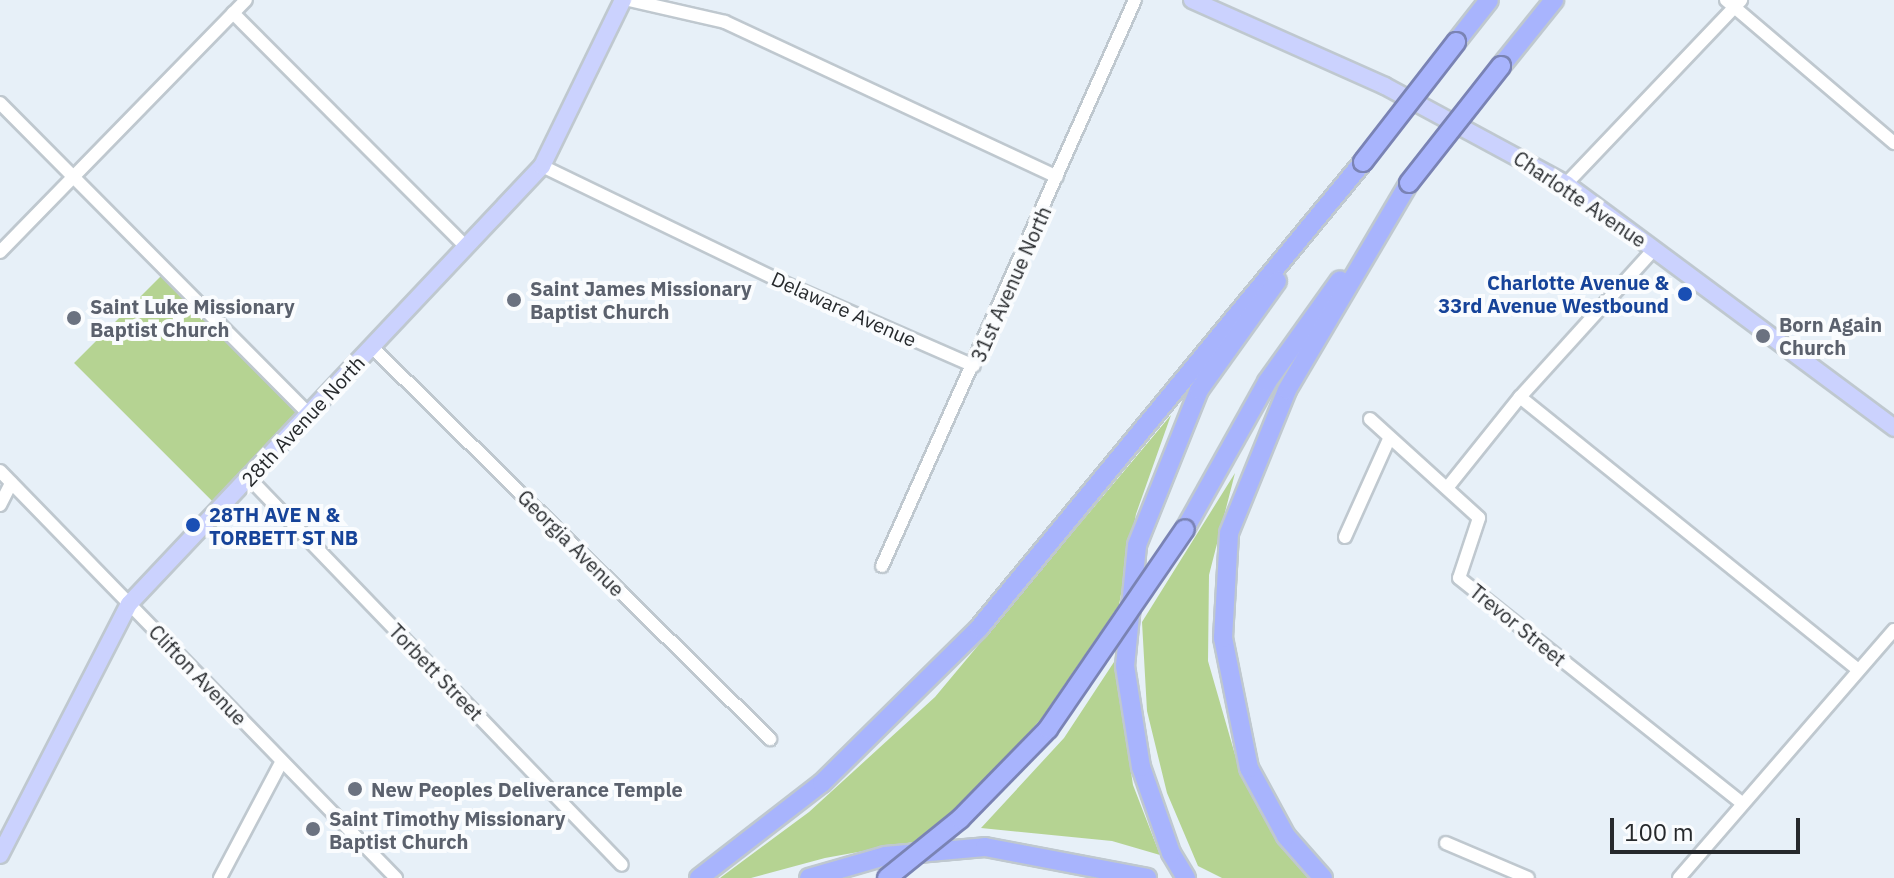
<!DOCTYPE html>
<style>
body{margin:0}
#map{position:relative;width:1894px;height:878px;overflow:hidden;background:#e7f0f8;font-family:"IBM Plex Sans",sans-serif}
div>[style]{position:absolute}
[style*='--x']{left:calc(var(--x)*1px);top:calc(var(--y)*1px);width:calc(var(--w)*1px);rotate:calc(var(--a)*1deg)}
.green>*{inset:0;background:#b5d392;transform-origin:0 0}
.roads{filter:drop-shadow(2px 0 #bfc8cf) drop-shadow(-2px 0 #bfc8cf) drop-shadow(0 2px #bfc8cf) drop-shadow(0 -2px #bfc8cf)}
.minor>*{height:12px;margin:-6px;padding:0 6px;transform-origin:6px;border-radius:6px;background:#fff}
.major>*{height:16px;margin:-8px;padding:0 8px;transform-origin:8px;border-radius:8px;background:#cbd2fe}
.highway>*{height:18px;margin:-9px;padding:0 9px;transform-origin:9px;border-radius:9px;background:#a8b4fd}
.bridges{filter:drop-shadow(2px 0 #7a83b4) drop-shadow(-2px 0 #7a83b4) drop-shadow(0 2px #7a83b4) drop-shadow(0 -2px #7a83b4)}
.highway-bridge>*{height:18px;margin:-9px;padding:0 9px;transform-origin:9px;border-radius:9px;background:#a8b4fd}
.dots>*{width:22px;height:22px;translate:-50% -50%;box-sizing:border-box;border:4px solid #fafcfe;border-radius:50%}
span{translate:-50% -50%;white-space:nowrap;text-align:center;line-height:1.15;-webkit-text-stroke:8px #fafcfe;paint-order:stroke}
.street-label{font-size:20px;color:#26292c}
.transit-label{font-size:20px;color:#164399;font-weight:700}
.right{translate:-100% -50%;text-align:right}
.left{translate:0 -50%;text-align:left}
.worship-label{font-size:20px;color:#5b616d;font-weight:700}
.scale{position:absolute;left:1610px;top:818px;width:190px;height:36px;box-sizing:border-box;border:4px solid #26292c;border-top:0;padding-left:10px;font-size:24px;line-height:28px;white-space:nowrap;color:#26292c;-webkit-text-stroke:6px #fafcfe;paint-order:stroke}
</style>
<div id="map">
<div class="green">
<i style="left:166px;top:271px;width:202px;height:130px;rotate:45deg"></i>
<i style="clip-path:polygon(1171px 415px,1136px 514px,1119px 605px,1041px 719px,972px 795px,919px 841px,825px 858px,751px 878px,720px 878px,809px 812px,935px 697px)"></i>
<i style="clip-path:polygon(1235px 473px,1209px 575px,1208px 661px,1238px 765px,1258px 808px,1308px 878px,1222px 878px,1198px 866px,1167px 793px,1147px 711px,1142px 622px)"></i>
<i style="clip-path:polygon(1114px 662px,1133px 785px,1160px 855px,1112px 841px,981px 828px,1064px 738px)"></i>
</div>
<div class="roads">
<div class="minor">
<i style="--x:629;--y:0;--w:98;--a:12.9"></i>
<i style="--x:725;--y:22;--w:366;--a:25"></i>
<i style="--x:1726;--y:0;--w:221;--a:40.4"></i>
<i style="--x:233;--y:13;--w:330;--a:45.1"></i>
<i style="--x:0;--y:103;--w:438;--a:45.2"></i>
<i style="--x:542;--y:166;--w:269;--a:25.8"></i>
<i style="--x:784;--y:283;--w:207;--a:23.6"></i>
<i style="--x:1566;--y:184;--w:254;--a:-46.4"></i>
<i style="--x:0;--y:252;--w:352;--a:-45.7"></i>
<i style="--x:372;--y:347;--w:559;--a:44.56"></i>
<i style="--x:1520;--y:397;--w:433;--a:38.9"></i>
<i style="--x:1370;--y:419;--w:147;--a:42.2"></i>
<i style="--x:1479;--y:518;--w:63;--a:108.4"></i>
<i style="--x:1459;--y:578;--w:362;--a:38.5"></i>
<i style="--x:0;--y:471;--w:568;--a:45.78"></i>
<i style="--x:249;--y:478;--w:537;--a:46.06"></i>
<i style="--x:1447;--y:488;--w:117;--a:-51.3"></i>
<i style="--x:1520;--y:397;--w:200;--a:-47.8"></i>
<i style="--x:0;--y:505;--w:25;--a:-63"></i>
<i style="--x:1345;--y:537;--w:107;--a:-65.8"></i>
<i style="--x:882;--y:566;--w:620;--a:-65.92"></i>
<i style="--x:1446;--y:843;--w:89;--a:23.1"></i>
<i style="--x:220;--y:878;--w:132;--a:-62.1"></i>
<i style="--x:1679;--y:878;--w:328;--a:-49.1"></i>
</div>
<div class="major">
<i style="--x:1192;--y:0;--w:211;--a:24"></i>
<i style="--x:1385;--y:86;--w:206;--a:28.4"></i>
<i style="--x:1566;--y:184;--w:409;--a:36.6"></i>
<i style="--x:0;--y:855;--w:282;--a:-62.8"></i>
<i style="--x:129;--y:604;--w:602;--a:-46.68"></i>
<i style="--x:542;--y:166;--w:185;--a:-64"></i>
</div>
<div class="highway">
<i style="--x:1456;--y:42;--w:53;--a:-51.8"></i>
<i style="--x:1501;--y:66;--w:85;--a:-51.2"></i>
<i style="--x:1185;--y:529;--w:168;--a:-60.8"></i>
<i style="--x:1267;--y:382;--w:125;--a:-54.4"></i>
<i style="--x:699;--y:878;--w:155;--a:-37.7"></i>
<i style="--x:822;--y:783;--w:221;--a:-44.6"></i>
<i style="--x:979;--y:628;--w:604;--a:-50.51"></i>
<i style="--x:809;--y:878;--w:79;--a:-16.1"></i>
<i style="--x:885;--y:856;--w:100;--a:-5.1"></i>
<i style="--x:985;--y:847;--w:165;--a:10.8"></i>
<i style="--x:1186;--y:878;--w:29;--a:-121"></i>
<i style="--x:1171;--y:853;--w:91;--a:-109.2"></i>
<i style="--x:1141;--y:767;--w:102;--a:-99"></i>
<i style="--x:1125;--y:666;--w:122;--a:-84.3"></i>
<i style="--x:1137;--y:545;--w:167;--a:-68.2"></i>
<i style="--x:1199;--y:390;--w:134;--a:-54.4"></i>
<i style="--x:1323;--y:878;--w:56;--a:-131.4"></i>
<i style="--x:1286;--y:836;--w:77;--a:-118.6"></i>
<i style="--x:1249;--y:768;--w:133;--a:-101.3"></i>
<i style="--x:1223;--y:638;--w:105;--a:-86.7"></i>
<i style="--x:1229;--y:533;--w:154;--a:-67.9"></i>
<i style="--x:1287;--y:390;--w:240;--a:-59.5"></i>
</div>
</div>
<div class="bridges">
<div class="highway-bridge">
<i style="--x:1363;--y:162;--w:152;--a:-52.2"></i>
<i style="--x:1409;--y:183;--w:149;--a:-51.8"></i>
<i style="--x:887;--y:878;--w:94;--a:-38.9"></i>
<i style="--x:960;--y:819;--w:126;--a:-45.6"></i>
<i style="--x:1048;--y:729;--w:242;--a:-55.6"></i>
</div>
</div>
<div class="dots">
<i style="left:1685px;top:294px;background:#1a4fb4"></i>
<i style="left:514px;top:300px;background:#6b7280"></i>
<i style="left:74px;top:318px;background:#6b7280"></i>
<i style="left:1763px;top:336px;background:#6b7280"></i>
<i style="left:193px;top:525px;background:#1a4fb4"></i>
<i style="left:355px;top:789px;background:#6b7280"></i>
<i style="left:313px;top:829px;background:#6b7280"></i>
</div>
<div class="street-label">
<span style="left:1580px;top:199px;rotate:34deg">Charlotte Avenue</span>
<span style="left:1011px;top:284px;rotate:-66deg">31st Avenue North</span>
<span style="left:844px;top:309px;rotate:24deg">Delaware Avenue</span>
<span style="left:303px;top:421px;rotate:-47deg">28th Avenue North</span>
<span style="left:571px;top:543px;rotate:45deg">Georgia Avenue</span>
<span style="left:1518px;top:625px;rotate:39deg">Trevor Street</span>
<span style="left:436px;top:672px;rotate:46deg">Torbett Street</span>
<span style="left:198px;top:675px;rotate:46deg">Clifton Avenue</span>
</div>
<div class="transit-label">
<span class="right" style="left:1669px;top:294px">Charlotte Avenue &amp;<br>33rd Avenue Westbound</span>
<span class="left" style="left:209px;top:526px">28TH AVE N &amp;<br>TORBETT ST NB</span>
</div>
<div class="worship-label">
<span class="left" style="left:530px;top:300px">Saint James Missionary<br>Baptist Church</span>
<span class="left" style="left:90px;top:318px">Saint Luke Missionary<br>Baptist Church</span>
<span class="left" style="left:1779px;top:336px">Born Again<br>Church</span>
<span class="left" style="left:371px;top:789px">New Peoples Deliverance Temple</span>
<span class="left" style="left:329px;top:830px">Saint Timothy Missionary<br>Baptist Church</span>
</div>
<div class="scale">100 m</div>
</div>
